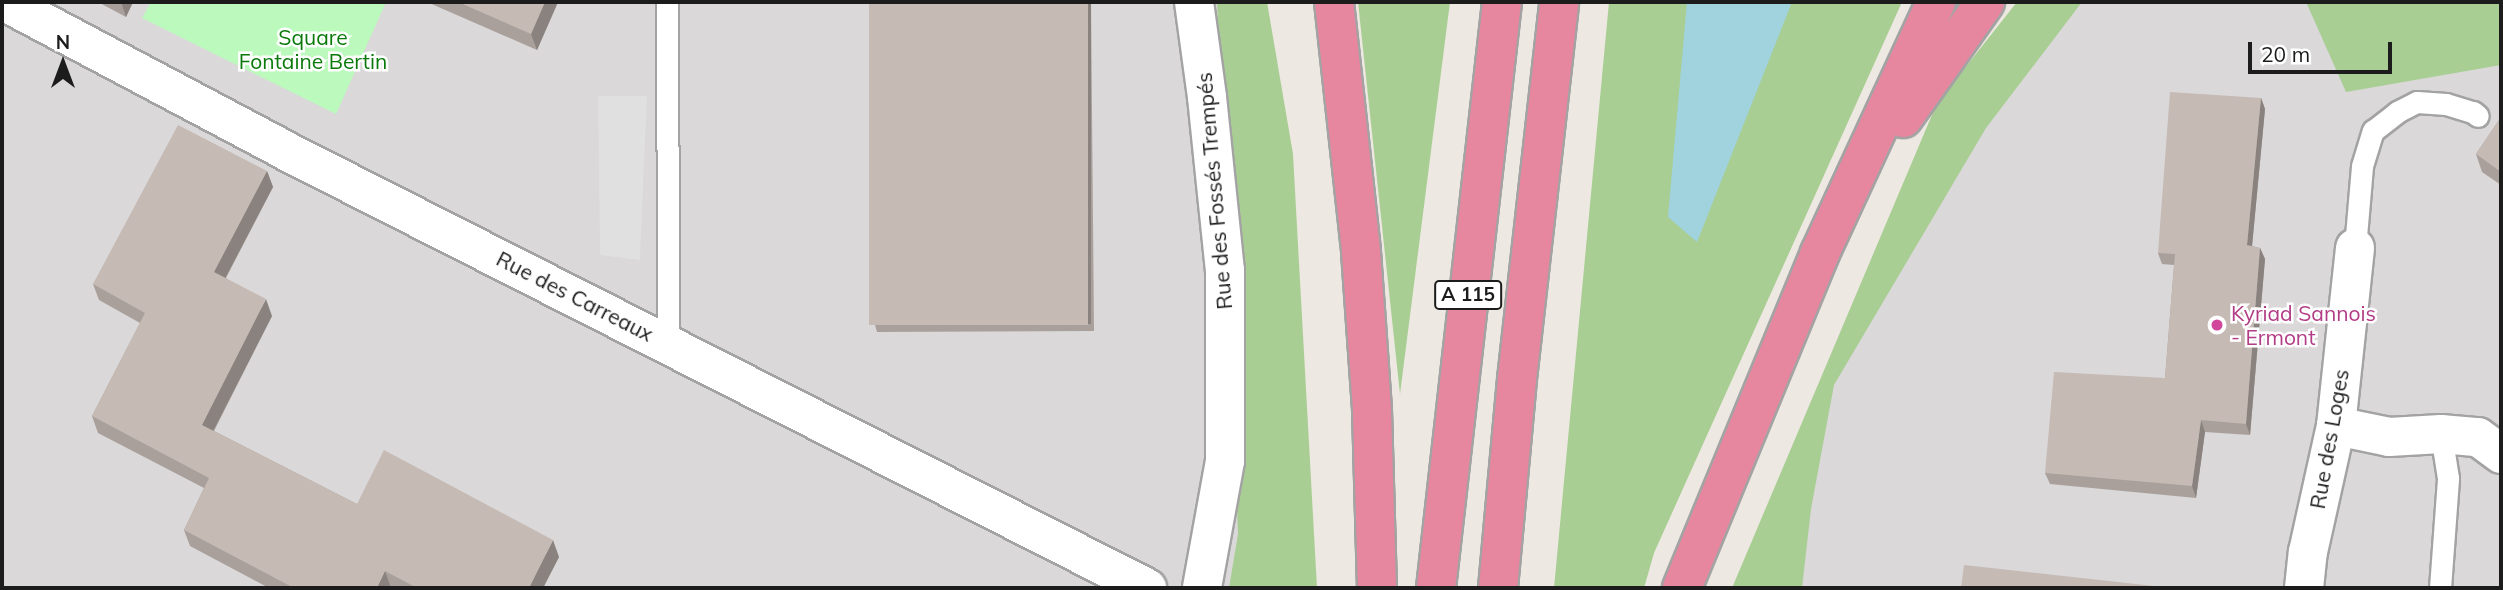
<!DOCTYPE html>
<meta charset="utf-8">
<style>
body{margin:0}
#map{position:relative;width:2503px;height:590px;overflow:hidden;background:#ede8e1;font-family:Mulish,sans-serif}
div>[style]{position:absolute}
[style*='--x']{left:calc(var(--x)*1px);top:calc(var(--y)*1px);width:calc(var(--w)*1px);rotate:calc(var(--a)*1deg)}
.residential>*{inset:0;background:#dad8d9;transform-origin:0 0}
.forest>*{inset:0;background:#a9ce94}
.park>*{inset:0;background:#bbfabc}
.parking>*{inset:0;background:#e0e0e0}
.water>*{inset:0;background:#a0d3dd}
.roads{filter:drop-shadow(2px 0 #a3a3a3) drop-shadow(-2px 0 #a3a3a3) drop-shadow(0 2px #a3a3a3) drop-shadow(0 -2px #a3a3a3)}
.lane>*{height:21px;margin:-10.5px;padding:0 10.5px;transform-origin:10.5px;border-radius:10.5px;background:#fff}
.street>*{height:38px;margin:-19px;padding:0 19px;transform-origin:19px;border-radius:19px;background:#fff}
.highway>*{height:38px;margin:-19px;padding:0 19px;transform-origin:19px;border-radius:19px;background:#e7869f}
.wall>*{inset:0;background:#a9a09b}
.shaded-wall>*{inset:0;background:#8a827e;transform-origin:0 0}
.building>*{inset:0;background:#c5bab4;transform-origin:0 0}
.dots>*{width:19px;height:19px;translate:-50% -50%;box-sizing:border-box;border:4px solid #fff;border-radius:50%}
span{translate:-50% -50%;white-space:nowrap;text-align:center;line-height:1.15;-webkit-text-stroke:5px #fff;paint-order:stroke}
.shield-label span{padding:2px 5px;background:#fff;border:2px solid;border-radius:5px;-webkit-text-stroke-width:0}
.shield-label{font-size:19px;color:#1c1c1c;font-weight:700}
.park-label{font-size:21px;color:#097a0a}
.street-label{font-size:21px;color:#1c1c1c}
.hotel-label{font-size:21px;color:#b23c85}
.left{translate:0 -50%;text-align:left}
.frame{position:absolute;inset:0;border:4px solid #1c1c1c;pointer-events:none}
.north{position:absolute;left:28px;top:28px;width:70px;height:70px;-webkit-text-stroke:5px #fff;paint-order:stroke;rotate:0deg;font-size:19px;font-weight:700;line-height:28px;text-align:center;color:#1c1c1c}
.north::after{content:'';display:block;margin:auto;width:24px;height:32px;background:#1c1c1c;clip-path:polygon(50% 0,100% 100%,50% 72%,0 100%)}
.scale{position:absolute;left:2248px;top:42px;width:144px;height:32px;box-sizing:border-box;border:4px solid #1c1c1c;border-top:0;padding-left:9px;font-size:21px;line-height:24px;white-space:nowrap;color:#1c1c1c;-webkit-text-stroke:5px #fff;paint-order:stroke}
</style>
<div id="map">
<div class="residential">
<i style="left:2px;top:2px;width:1245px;height:586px"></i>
<i style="clip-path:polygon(2074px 2px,2501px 2px,2501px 588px,1752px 588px,1844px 326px)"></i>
</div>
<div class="forest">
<i style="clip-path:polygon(1217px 2px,1267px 2px,1293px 154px,1317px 588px,1229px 588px,1238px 534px)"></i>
<i style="clip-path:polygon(1358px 2px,1450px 2px,1400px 394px)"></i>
<i style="clip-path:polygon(1609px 2px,1902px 2px,1654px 553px,1644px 588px,1554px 588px)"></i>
<i style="clip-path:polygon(2017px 2px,2082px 2px,1986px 128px,1834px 385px,1811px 509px,1802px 588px,1732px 588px,1937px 103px)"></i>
<i style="clip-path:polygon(2306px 2px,2501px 2px,2501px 65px,2346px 92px)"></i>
</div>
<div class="park">
<i style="clip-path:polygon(151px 2px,386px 2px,336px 114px,142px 18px)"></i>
</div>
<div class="parking">
<i style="clip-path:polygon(598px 96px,647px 96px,640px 260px,600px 255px)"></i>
</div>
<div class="water">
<i style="clip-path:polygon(1687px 2px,1792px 2px,1697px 242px,1668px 217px)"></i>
</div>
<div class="roads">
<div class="lane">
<i style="--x:667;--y:2;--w:341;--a:89.8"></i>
<i style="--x:2355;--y:248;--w:82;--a:-85.1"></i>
<i style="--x:2362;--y:166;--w:37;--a:-73"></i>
<i style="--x:2373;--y:131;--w:31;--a:-38"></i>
<i style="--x:2397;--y:112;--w:22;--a:-27"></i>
<i style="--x:2417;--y:102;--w:29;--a:4"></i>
<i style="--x:2446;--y:104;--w:28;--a:17"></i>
<i style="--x:2473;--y:112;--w:6;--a:39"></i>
<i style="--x:2440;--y:588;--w:110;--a:-85.8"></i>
<i style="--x:2448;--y:478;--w:45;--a:-99"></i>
</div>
<div class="street">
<i style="--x:5;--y:2;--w:316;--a:27.9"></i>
<i style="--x:284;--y:150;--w:968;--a:26.91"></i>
<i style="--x:1194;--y:2;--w:96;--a:82.2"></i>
<i style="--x:1207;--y:97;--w:174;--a:84.1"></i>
<i style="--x:1225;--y:270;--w:191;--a:90"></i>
<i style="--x:1225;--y:461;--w:129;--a:100.3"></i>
<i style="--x:2336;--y:426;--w:54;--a:11.7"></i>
<i style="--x:2389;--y:437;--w:52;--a:-3.3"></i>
<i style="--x:2441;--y:434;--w:37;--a:5"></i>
<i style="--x:2478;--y:437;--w:29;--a:36"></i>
<i style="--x:2304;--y:588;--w:36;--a:-84"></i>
<i style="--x:2308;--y:552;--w:129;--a:-77.5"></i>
<i style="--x:2336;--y:426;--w:179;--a:-83.9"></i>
</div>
<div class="highway">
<i style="--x:1334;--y:2;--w:251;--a:83.8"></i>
<i style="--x:1361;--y:252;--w:158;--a:86"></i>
<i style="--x:1372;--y:410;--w:178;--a:88.4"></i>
<i style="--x:1903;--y:118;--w:142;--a:-54.7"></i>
<i style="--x:1436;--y:588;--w:590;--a:-83.57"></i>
<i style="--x:1498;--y:588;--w:210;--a:-84.8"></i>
<i style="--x:1517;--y:379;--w:379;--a:-83.6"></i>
<i style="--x:1682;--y:588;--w:362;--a:-67.6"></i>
<i style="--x:1820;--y:253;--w:277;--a:-65.2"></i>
</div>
</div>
<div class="wall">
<i style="clip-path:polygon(98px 2px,133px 2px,126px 17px)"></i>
<i style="clip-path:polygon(427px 2px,558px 2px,537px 50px)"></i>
<i style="clip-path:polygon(1091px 2px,1094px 331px,877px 332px,875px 325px)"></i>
<i style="clip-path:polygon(2261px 98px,2265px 109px,2252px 246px,2260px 248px,2265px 259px,2250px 435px,2205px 432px,2196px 498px,2050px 484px,2045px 473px,2165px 378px,2174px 265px,2162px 264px,2158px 253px)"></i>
<i style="clip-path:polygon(2501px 117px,2501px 185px,2482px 172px,2476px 154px)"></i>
<i style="clip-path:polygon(267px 171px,273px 187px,226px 278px,272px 316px,214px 431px,357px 504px,559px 557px,543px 588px,269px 588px,190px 546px,184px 530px,204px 488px,98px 433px,92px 416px,140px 323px,99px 300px,93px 284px)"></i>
</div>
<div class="shaded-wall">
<i style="clip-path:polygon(121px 2px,133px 2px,126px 17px)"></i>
<i style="clip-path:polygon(545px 2px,558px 2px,537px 50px,531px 34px)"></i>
<i style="left:1088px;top:2px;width:3px;height:322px"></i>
<i style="clip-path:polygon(2261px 98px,2265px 109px,2251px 257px,2247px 245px)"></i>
<i style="clip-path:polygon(267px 171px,273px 187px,220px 288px,214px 272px)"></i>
<i style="clip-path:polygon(2260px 248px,2265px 259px,2250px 435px,2246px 424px)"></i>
<i style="clip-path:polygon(266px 299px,272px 316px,208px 441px,202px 425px)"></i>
<i style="clip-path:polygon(2201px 420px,2205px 432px,2196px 498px,2192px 486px)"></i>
<i style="clip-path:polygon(553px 540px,559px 557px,543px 588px,529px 588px)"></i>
<i style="clip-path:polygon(385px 571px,391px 588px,377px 588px)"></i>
</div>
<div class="building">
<i style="clip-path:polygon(458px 2px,545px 2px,531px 34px)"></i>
<i style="left:869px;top:2px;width:219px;height:323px"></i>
<i style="clip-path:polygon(2170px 92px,2261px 98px,2247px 245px,2260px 248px,2246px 424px,2201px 420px,2192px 486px,2045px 473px,2054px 372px,2165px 378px,2175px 254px,2158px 253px)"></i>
<i style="clip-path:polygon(2501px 117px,2501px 172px,2476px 154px)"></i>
<i style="clip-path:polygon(178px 125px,267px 171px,214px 272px,266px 299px,202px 425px,357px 504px,384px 450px,553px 540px,529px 588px,417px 588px,385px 571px,377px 588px,294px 588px,184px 530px,209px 478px,92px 416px,145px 313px,93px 284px)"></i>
<i style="clip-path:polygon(1964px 565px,2172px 588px,1961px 588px)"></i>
</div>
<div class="dots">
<i style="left:2217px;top:325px;background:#d1479c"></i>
</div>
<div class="shield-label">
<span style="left:1468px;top:295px">A 115</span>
</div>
<div class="park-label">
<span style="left:313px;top:49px">Square<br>Fontaine Bertin</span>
</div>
<div class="street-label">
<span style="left:1214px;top:191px;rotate:-95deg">Rue des Fossés Trempés</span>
<span style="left:575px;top:296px;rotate:27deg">Rue des Carreaux</span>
<span style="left:2329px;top:439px;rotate:-80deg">Rue des Loges</span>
</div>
<div class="hotel-label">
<span class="left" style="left:2231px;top:325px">Kyriad Sannois<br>- Ermont</span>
</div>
<div class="frame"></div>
<div class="north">N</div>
<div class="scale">20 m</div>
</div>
